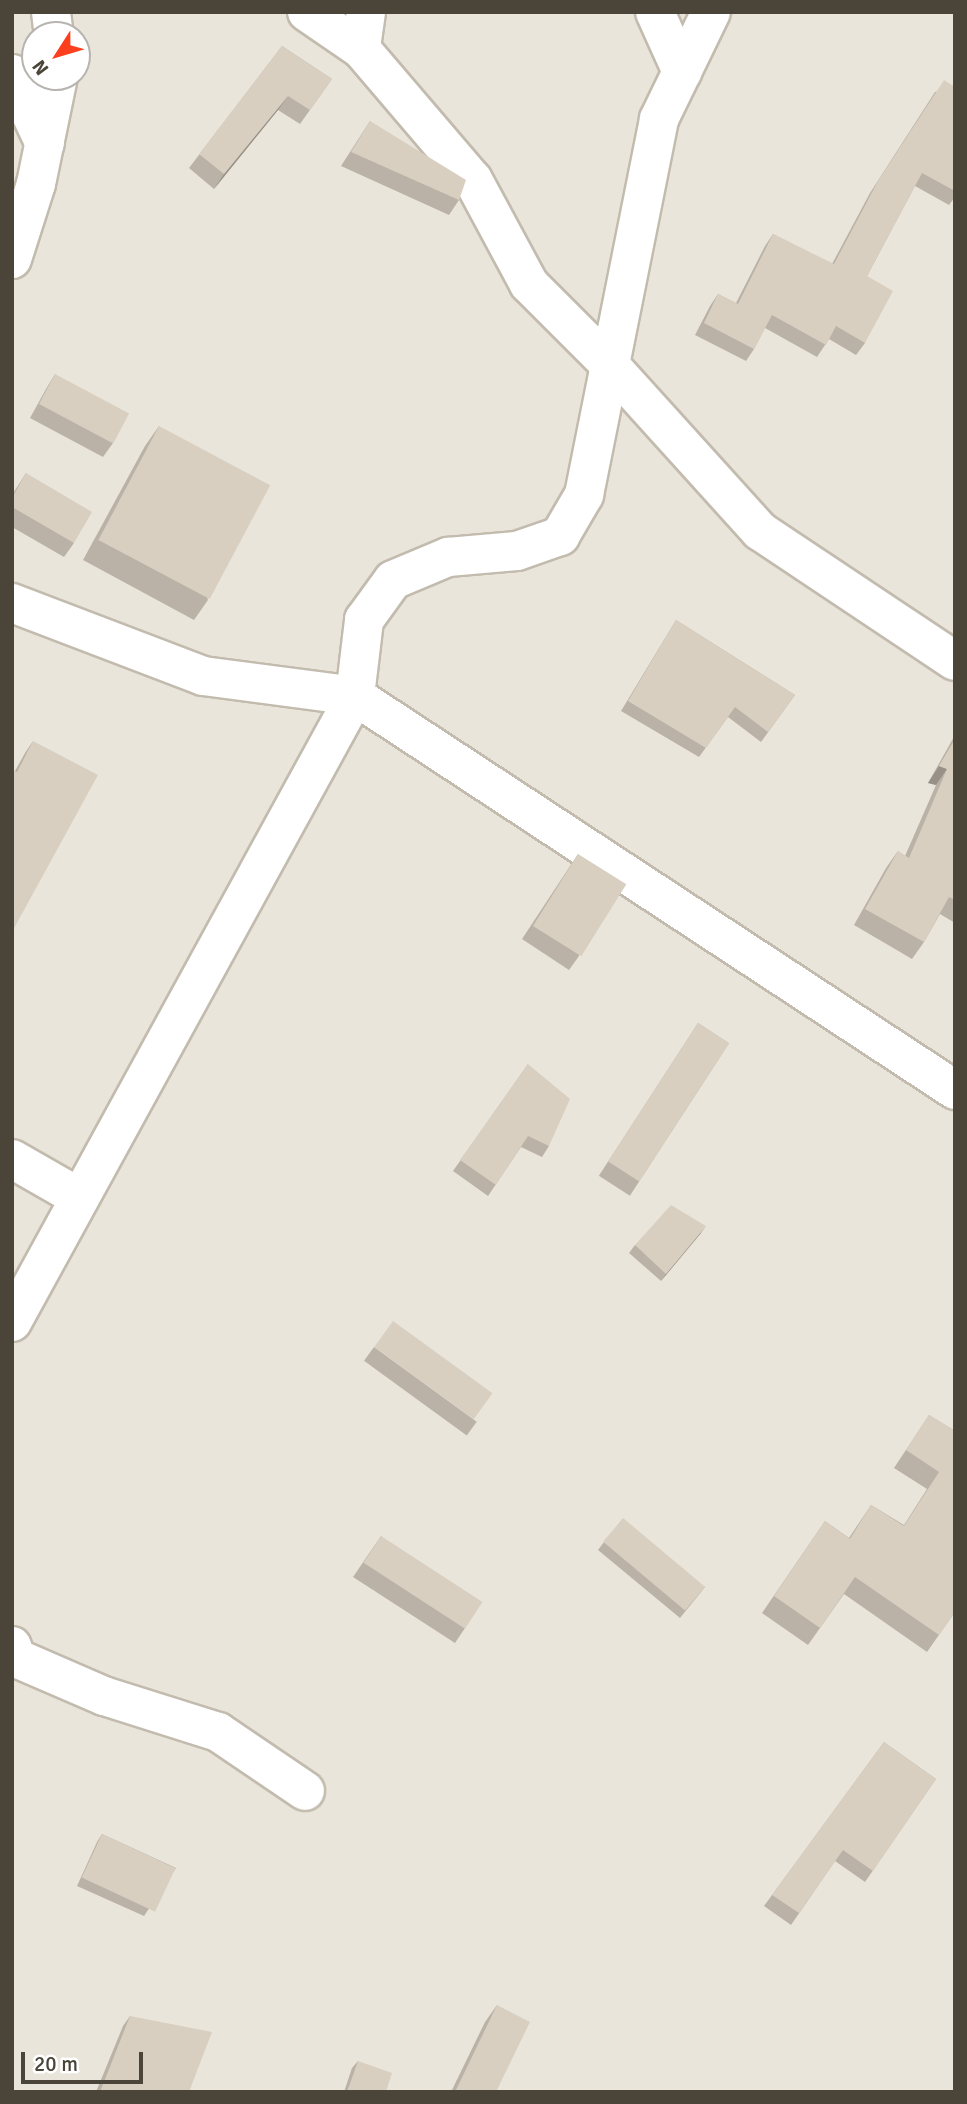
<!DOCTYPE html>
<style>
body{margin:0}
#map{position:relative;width:967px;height:2104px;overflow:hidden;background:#f6f3ec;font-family:Signika,sans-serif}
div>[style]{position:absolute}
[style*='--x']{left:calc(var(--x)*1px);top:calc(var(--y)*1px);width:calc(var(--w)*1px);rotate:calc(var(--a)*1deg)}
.residential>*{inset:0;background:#eae5da}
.roads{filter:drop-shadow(2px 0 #c2bbae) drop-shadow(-2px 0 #c2bbae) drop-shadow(0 2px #c2bbae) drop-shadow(0 -2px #c2bbae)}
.minor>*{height:38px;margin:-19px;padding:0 19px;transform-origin:19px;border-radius:19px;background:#fff}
.wall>*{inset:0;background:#bab2a6;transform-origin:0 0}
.shaded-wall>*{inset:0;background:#979187}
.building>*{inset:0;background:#d8cfc1;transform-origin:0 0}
span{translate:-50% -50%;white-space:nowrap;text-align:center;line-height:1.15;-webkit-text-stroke:6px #fff;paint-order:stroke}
.frame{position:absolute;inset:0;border:14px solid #4b4439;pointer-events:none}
.north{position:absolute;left:21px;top:21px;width:70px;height:70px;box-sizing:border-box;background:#fff;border:2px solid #b7b4b0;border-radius:50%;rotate:233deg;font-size:19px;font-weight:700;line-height:28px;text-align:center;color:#4b4439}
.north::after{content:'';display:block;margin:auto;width:24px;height:32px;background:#fc3f1d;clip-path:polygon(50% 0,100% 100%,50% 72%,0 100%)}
.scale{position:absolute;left:21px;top:2052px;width:122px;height:32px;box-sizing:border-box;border:4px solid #4b4439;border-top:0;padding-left:9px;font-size:21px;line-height:24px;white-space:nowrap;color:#4b4439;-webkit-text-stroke:5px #fff;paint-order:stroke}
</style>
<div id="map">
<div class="residential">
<i style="clip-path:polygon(evenodd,12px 12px,955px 12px,955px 2092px,12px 2092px,12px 12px,35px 35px,77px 35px,77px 77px,35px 77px,35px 35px)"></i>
</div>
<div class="roads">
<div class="minor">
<i style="--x:51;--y:12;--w:23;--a:83"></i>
<i style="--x:307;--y:12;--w:65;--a:34.4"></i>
<i style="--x:366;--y:12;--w:37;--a:98"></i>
<i style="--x:361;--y:49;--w:172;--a:49.5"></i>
<i style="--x:473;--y:180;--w:118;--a:61.7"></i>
<i style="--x:529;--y:284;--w:113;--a:45"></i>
<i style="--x:609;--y:364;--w:225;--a:47.9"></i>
<i style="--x:760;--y:531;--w:234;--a:33.7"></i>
<i style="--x:655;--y:12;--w:66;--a:65.8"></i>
<i style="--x:12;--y:74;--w:77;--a:64.8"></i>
<i style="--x:12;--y:259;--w:79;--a:-72.3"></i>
<i style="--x:36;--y:184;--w:109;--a:-78.4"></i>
<i style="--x:12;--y:603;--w:204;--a:20.9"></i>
<i style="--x:203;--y:676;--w:153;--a:7.5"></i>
<i style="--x:355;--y:696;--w:718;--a:33.29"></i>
<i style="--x:12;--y:1159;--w:78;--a:29.8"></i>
<i style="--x:12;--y:1322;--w:714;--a:-61.28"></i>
<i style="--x:355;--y:696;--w:77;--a:-83.2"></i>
<i style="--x:364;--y:620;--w:49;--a:-54.1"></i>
<i style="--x:393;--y:580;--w:60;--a:-22.7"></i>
<i style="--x:448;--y:557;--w:69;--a:-5"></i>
<i style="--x:517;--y:551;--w:46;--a:-19.2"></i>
<i style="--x:560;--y:536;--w:48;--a:-59.7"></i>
<i style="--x:584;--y:495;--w:383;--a:-78.7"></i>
<i style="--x:659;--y:119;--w:119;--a:-64.1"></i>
<i style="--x:12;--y:1646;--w:13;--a:72"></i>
<i style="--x:16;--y:1658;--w:96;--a:23.4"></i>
<i style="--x:104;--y:1696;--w:120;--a:17.5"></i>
<i style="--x:218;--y:1732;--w:105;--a:34.1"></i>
</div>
</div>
<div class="wall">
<i style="clip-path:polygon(282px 46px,332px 79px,300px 124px,278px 110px,214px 189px,189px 168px)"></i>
<i style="clip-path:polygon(954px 87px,955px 197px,949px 205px,915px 186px,867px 276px,865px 343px,856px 355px,829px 339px,817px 357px,765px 328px,754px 349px,746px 361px,695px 335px,710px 306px,718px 294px,736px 303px,765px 246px,773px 234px,832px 264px,870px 193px,935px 92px)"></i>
<i style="clip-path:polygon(370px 121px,459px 200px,449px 215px,341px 166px)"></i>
<i style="clip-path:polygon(55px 374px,113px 443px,103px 457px,30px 418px,46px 389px)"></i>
<i style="clip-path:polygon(159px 426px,208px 600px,194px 620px,83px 560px,145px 446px)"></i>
<i style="clip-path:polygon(26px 473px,74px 543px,64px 557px,12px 527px,12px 495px)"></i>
<i style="clip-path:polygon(676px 620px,795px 695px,761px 742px,728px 717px,699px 757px,621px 711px)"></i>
<i style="clip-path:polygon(955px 735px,955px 923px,940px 914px,924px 942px,912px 959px,854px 925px,886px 868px,898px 851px,905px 856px,936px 785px,928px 783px)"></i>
<i style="clip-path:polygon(33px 741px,12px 932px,15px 771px,25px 753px)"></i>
<i style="clip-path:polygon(578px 854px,579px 956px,569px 970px,522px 939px)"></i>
<i style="left:698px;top:1023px;width:37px;height:182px;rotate:33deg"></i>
<i style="clip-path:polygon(528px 1064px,549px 1146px,542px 1157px,521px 1147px,488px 1196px,453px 1171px)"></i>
<i style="clip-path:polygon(701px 1233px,661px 1281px,629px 1253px,635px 1245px)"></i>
<i style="left:374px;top:1347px;width:127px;height:17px;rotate:36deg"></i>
<i style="clip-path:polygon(929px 1415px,955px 1431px,955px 1612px,927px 1652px,844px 1594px,808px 1645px,762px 1613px,825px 1521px,849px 1538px,871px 1505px,904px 1525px,927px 1489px,894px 1468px)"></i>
<i style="clip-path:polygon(381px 1536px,465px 1628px,455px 1643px,353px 1577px)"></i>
<i style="clip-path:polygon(604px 1542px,705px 1587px,680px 1618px,598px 1550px)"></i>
<i style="clip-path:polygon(884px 1742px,936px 1779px,865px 1882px,835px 1861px,791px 1925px,764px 1906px)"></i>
<i style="clip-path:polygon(102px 1834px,176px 1868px,144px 1916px,77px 1886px,97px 1842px)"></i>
<i style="clip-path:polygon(497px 2005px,496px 2092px,451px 2092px,485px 2022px)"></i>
<i style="clip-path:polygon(130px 2016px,189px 2092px,96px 2092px,123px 2026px)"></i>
<i style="clip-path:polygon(358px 2061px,386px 2092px,344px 2092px,352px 2068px)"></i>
</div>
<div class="shaded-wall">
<i style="clip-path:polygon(288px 96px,278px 110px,214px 189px,224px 174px)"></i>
<i style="clip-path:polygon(939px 766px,947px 769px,936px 785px,928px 783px)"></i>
<i style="clip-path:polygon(706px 1226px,701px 1233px,661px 1281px,666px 1274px)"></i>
</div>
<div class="building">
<i style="clip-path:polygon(282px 46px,332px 79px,310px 110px,288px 96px,224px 174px,199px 154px)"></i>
<i style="clip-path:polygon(944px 80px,955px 87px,955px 191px,922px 173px,867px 276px,893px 291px,865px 343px,836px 326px,826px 345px,772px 315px,754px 349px,704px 323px,718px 294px,738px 304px,773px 234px,834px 264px,878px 181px)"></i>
<i style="clip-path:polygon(370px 121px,466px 180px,459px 200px,351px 152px)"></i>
<i style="left:55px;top:374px;width:84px;height:34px;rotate:28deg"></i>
<i style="left:159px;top:426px;width:126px;height:129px;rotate:28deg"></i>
<i style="clip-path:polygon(26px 473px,92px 512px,74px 543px,12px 507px,12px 498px)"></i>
<i style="clip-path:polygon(676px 620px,795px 695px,768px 732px,735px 707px,706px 748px,628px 701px)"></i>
<i style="clip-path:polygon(955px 739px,955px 900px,949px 897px,924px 942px,865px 909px,898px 851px,909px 858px,947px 769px,939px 766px)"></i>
<i style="clip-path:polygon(33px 741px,98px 775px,12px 932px,12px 770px,17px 772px)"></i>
<i style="left:578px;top:854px;width:57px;height:85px;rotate:32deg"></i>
<i style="left:698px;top:1023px;width:37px;height:165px;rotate:33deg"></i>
<i style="clip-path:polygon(528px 1064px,570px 1099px,549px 1146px,528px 1136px,496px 1185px,460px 1160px)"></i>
<i style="clip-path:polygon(671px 1205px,706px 1226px,666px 1274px,635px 1245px)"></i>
<i style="left:393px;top:1321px;width:123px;height:32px;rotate:36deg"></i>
<i style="clip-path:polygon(929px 1415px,955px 1431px,955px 1612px,939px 1635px,855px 1577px,820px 1628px,774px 1596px,825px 1521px,850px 1539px,871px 1505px,904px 1526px,939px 1472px,906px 1450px)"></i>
<i style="left:623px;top:1518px;width:107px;height:31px;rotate:40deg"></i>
<i style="left:381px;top:1536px;width:121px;height:32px;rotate:33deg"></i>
<i style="clip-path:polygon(884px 1742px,936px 1779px,873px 1871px,843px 1850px,799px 1913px,772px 1895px)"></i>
<i style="left:102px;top:1834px;width:81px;height:48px;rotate:25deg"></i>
<i style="clip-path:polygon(497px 2005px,530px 2022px,496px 2092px,455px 2092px)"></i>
<i style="clip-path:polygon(130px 2016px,212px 2032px,189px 2092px,100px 2092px)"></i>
<i style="clip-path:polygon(358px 2061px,392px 2073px,386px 2092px,347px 2092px)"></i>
</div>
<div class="frame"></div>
<div class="north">N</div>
<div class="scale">20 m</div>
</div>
